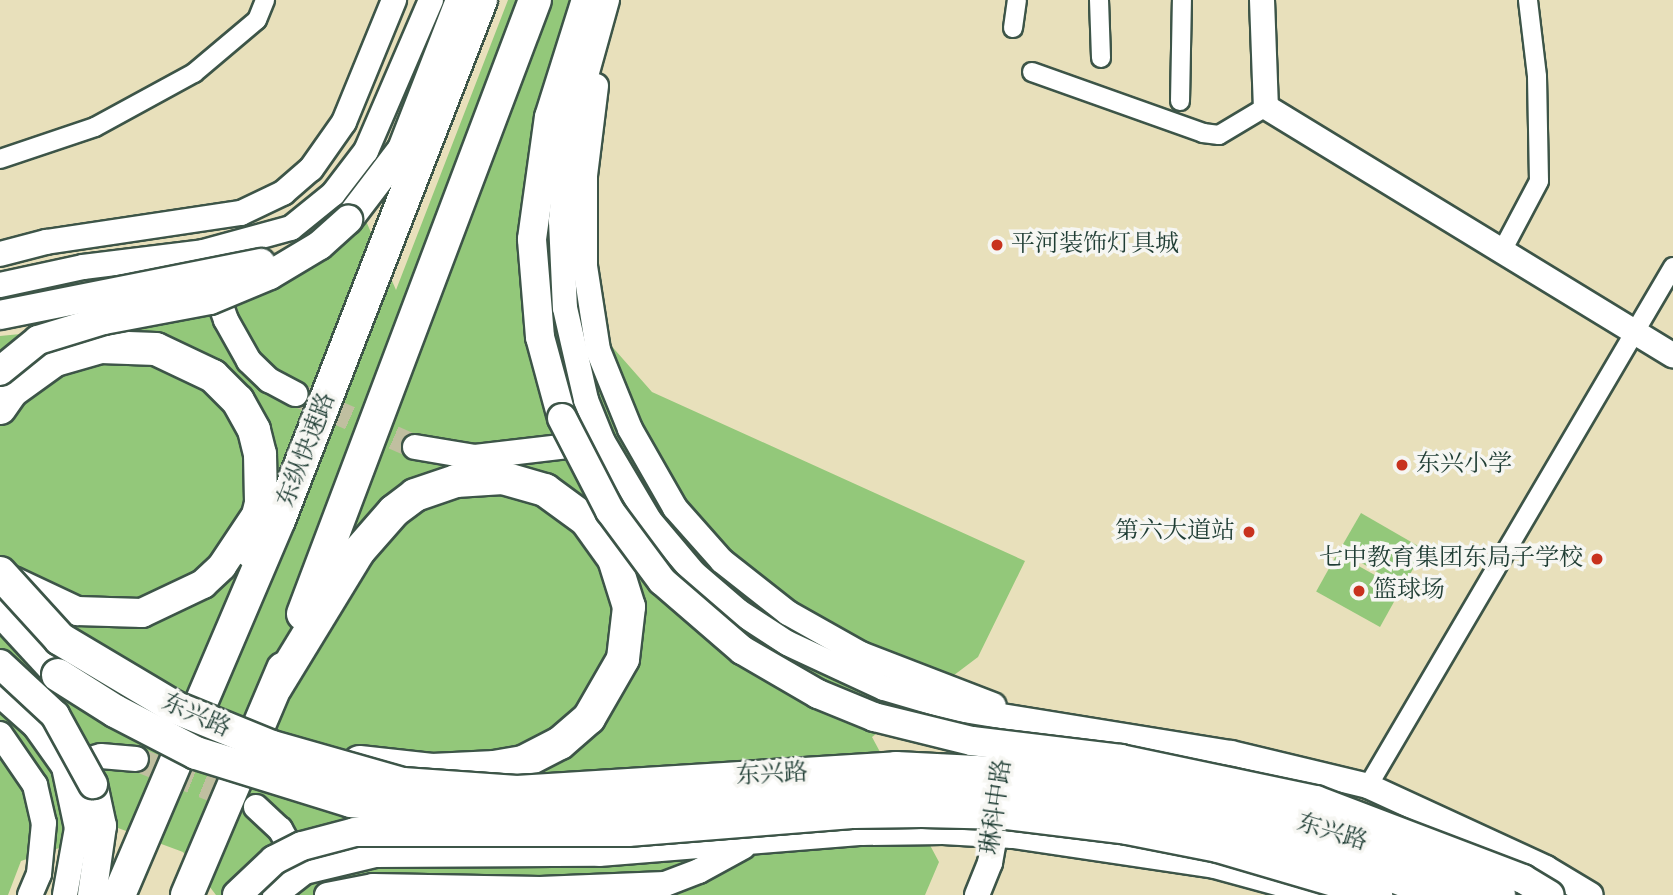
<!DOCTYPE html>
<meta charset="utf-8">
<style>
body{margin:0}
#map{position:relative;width:1673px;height:895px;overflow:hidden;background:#e8e0bb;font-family:"Libre Bodoni","Noto Serif SC",serif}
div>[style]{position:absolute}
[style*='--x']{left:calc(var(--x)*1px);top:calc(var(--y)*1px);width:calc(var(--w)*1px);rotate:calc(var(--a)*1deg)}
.green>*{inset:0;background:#93c87a;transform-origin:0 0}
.secondary-tunnel>*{height:24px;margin-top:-12px;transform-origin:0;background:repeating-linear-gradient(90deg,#c0bfa0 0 24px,transparent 0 36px)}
.roads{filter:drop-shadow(2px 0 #3d5548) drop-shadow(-2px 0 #3d5548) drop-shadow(0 2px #3d5548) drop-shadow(0 -2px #3d5548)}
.street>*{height:18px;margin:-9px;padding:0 9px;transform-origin:9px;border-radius:9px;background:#fff}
.secondary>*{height:24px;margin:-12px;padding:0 12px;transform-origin:12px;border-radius:12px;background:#fff}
.primary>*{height:28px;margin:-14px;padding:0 14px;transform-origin:14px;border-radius:14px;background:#fff}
.highway>*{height:32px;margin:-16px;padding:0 16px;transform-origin:16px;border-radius:16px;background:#fff}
.bridges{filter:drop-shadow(2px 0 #3d5548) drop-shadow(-2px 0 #3d5548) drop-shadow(0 2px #3d5548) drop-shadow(0 -2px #3d5548)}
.primary-bridge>*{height:28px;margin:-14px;padding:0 14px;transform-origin:14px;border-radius:14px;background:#fff}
.highway-bridge>*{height:32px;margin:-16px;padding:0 16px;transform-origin:16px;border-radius:16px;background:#fff}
.dots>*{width:19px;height:19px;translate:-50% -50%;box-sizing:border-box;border:4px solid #f6f6f2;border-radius:50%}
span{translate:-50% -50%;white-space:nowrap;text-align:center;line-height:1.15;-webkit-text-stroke:7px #f6f6f2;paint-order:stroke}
.poi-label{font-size:24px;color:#1f3d34}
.left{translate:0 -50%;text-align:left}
.right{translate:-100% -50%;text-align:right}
.street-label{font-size:24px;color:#1f3d34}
</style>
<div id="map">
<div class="green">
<i style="clip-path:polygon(508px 0,573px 0,520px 242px,652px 392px,1025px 561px,978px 657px,872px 737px,939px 862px,925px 895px,216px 895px,183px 852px,118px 828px,21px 861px,8px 895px,0 895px,0 336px,185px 318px,294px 273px,366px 221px,396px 290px)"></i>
<i style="left:1361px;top:513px;width:73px;height:43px;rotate:30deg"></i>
<i style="left:1337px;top:554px;width:73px;height:43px;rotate:29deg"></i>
</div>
<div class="secondary-tunnel">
<i style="--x:295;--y:394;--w:131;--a:23.8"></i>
<i style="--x:136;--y:759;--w:118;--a:21.8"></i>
</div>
<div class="roads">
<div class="street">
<i style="--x:1099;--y:0;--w:58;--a:88"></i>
<i style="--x:1013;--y:28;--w:28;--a:-82"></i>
<i style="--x:1032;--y:72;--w:182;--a:19.6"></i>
<i style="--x:1203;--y:133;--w:16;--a:7"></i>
<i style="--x:1219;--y:135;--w:55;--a:-30.8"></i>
<i style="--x:1180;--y:101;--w:101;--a:-88.9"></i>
<i style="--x:0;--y:159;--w:100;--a:-18.6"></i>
<i style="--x:95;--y:127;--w:113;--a:-28.6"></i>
<i style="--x:194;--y:73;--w:82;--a:-40.1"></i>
<i style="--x:257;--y:20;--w:22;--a:-68"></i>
<i style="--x:1502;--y:251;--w:79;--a:-62.1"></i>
<i style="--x:1539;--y:181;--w:105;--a:-91.1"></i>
<i style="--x:1537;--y:76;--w:77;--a:-96.8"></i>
<i style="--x:1368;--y:786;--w:602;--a:-59.56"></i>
</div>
<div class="secondary">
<i style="--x:607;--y:0;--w:146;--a:105.5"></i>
<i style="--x:568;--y:141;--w:80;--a:95"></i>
<i style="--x:561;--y:221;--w:87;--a:87.4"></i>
<i style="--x:565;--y:308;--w:94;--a:77.1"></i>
<i style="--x:586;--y:400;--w:45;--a:68"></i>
<i style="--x:603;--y:442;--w:92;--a:59.3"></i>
<i style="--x:650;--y:521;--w:68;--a:49.8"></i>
<i style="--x:694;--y:573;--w:58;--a:40.8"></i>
<i style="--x:738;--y:611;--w:59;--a:33.1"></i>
<i style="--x:787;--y:643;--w:107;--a:24.9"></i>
<i style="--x:884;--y:688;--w:71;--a:16.4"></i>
<i style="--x:952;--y:708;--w:283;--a:9.2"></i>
<i style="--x:1231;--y:753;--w:141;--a:13.5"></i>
<i style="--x:1368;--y:786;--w:196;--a:24.7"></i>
<i style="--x:1546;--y:868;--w:52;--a:31"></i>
<i style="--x:1262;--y:0;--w:107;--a:87.9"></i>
<i style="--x:1266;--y:107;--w:477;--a:31.4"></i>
<i style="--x:596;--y:86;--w:90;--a:97"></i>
<i style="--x:585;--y:175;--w:91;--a:90"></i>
<i style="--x:585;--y:266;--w:85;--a:81.2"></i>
<i style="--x:598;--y:350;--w:85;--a:67.9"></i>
<i style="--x:630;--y:429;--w:91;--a:60.3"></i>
<i style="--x:675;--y:508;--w:71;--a:48.4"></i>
<i style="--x:722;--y:561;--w:84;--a:38.2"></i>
<i style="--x:788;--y:613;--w:84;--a:29.3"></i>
<i style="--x:861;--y:654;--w:142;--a:21.1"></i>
<i style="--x:0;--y:254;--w:48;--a:-14.6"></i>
<i style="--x:46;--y:242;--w:197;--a:-8.5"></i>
<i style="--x:241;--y:213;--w:47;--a:-25.5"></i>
<i style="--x:283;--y:193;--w:37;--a:-41"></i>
<i style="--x:311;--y:169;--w:57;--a:-54.9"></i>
<i style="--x:344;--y:122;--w:132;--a:-67.7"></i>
<i style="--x:212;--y:280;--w:42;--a:70.7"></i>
<i style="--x:226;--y:320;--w:47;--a:60.7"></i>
<i style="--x:249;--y:361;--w:28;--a:44"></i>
<i style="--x:269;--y:380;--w:30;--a:28"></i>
<i style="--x:0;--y:285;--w:85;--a:-12.2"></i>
<i style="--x:83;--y:267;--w:121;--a:-7.1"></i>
<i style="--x:203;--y:252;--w:91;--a:-15.3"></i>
<i style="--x:291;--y:228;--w:54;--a:-39"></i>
<i style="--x:333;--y:194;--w:54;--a:-52.5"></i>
<i style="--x:366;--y:151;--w:164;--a:-66.7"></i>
<i style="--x:415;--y:447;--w:61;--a:9.5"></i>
<i style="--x:475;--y:457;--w:121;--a:-6.7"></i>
<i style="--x:0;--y:695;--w:47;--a:41.5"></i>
<i style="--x:35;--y:726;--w:50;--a:54.7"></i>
<i style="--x:64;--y:767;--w:62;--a:78"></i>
<i style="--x:77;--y:828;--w:68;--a:100.2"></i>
<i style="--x:0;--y:734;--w:62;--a:55.5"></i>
<i style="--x:35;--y:785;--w:39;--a:77"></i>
<i style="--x:44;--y:823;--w:51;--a:95.6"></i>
<i style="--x:39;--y:874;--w:23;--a:113"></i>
<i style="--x:64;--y:766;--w:38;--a:-15"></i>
<i style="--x:101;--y:756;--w:35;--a:5"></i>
<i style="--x:256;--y:807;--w:33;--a:43"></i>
<i style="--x:280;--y:829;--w:43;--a:61.1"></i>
<i style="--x:275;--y:895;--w:37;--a:-38"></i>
<i style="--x:304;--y:872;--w:73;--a:-13.5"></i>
<i style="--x:375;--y:855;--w:224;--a:-0.3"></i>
<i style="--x:599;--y:854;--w:264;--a:-4.6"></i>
<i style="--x:862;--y:833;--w:81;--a:-0.7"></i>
<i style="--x:943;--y:832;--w:70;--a:3.3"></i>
<i style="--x:1013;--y:836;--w:204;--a:8.4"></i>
<i style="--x:1215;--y:866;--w:110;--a:15.3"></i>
<i style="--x:327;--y:895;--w:47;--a:-11.1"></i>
<i style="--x:373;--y:886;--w:167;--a:1"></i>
<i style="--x:540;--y:889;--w:125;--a:-2.3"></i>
<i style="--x:665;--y:884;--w:36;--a:-21"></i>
<i style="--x:699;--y:871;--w:50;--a:-28.6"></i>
<i style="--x:977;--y:895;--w:35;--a:-68"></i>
<i style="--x:990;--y:863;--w:46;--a:-79.9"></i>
</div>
<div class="primary">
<i style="--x:348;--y:220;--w:89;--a:-52.7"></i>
<i style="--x:402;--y:149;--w:160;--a:-68.7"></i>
<i style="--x:562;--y:418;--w:84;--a:-105.2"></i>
<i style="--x:540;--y:337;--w:98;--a:-94.7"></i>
<i style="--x:532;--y:239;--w:123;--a:-82.1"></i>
<i style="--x:549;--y:117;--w:123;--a:-72.5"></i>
<i style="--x:13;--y:581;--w:71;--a:25.1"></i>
<i style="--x:77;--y:611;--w:65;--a:1.8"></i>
<i style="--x:142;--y:613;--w:68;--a:-25.4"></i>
<i style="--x:203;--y:584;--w:26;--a:-43"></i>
<i style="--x:222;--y:566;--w:58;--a:-56.3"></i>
<i style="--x:0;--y:612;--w:86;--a:47.4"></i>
<i style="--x:92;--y:895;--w:70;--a:-81.8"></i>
<i style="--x:102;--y:826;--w:43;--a:-102.1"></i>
</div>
<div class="highway">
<i style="--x:0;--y:408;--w:21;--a:-55"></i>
<i style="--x:12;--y:391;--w:53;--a:-35.8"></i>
<i style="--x:55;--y:360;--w:48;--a:-15.8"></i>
<i style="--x:101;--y:347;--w:55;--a:2.1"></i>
<i style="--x:156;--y:349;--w:63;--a:25.3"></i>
<i style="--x:213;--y:376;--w:35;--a:45"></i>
<i style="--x:238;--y:401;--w:33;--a:61"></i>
<i style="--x:254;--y:430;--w:25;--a:76"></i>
<i style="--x:260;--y:454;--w:49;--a:88.8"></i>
<i style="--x:261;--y:503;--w:49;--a:104"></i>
<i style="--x:303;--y:614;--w:656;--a:-69.3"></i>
<i style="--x:276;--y:687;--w:159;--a:-58.6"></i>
<i style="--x:359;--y:551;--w:53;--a:-48.8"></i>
<i style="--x:394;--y:511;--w:26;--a:-37"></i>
<i style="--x:415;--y:495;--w:43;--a:-18.9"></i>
<i style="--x:456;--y:481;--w:47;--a:-3.7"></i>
<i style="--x:503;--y:478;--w:44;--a:15.9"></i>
<i style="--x:545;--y:490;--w:51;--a:36.2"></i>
<i style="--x:586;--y:520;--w:48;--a:54.3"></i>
<i style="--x:614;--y:559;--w:50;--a:72.6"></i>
<i style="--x:629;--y:607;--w:52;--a:96.6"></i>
<i style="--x:623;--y:659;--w:68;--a:120"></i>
<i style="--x:589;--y:718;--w:38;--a:139"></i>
<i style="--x:560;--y:743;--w:42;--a:152.8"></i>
<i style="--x:523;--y:762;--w:28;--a:170"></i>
<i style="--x:495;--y:767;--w:63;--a:177.3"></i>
<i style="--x:432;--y:770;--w:73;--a:-173.7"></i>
<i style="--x:119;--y:895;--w:408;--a:-66.9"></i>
<i style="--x:279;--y:520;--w:558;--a:-68.77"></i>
<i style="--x:187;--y:895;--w:246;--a:-67"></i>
</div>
</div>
<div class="bridges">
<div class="primary-bridge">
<i style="--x:0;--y:315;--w:266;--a:-11.3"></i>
<i style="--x:0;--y:371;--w:49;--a:-39.2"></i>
<i style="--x:38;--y:340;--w:69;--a:-16.9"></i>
<i style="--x:104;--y:320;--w:108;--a:-10.7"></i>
<i style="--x:210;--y:300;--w:65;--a:-22.6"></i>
<i style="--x:270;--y:275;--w:58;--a:-31"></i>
<i style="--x:320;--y:245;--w:38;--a:-42"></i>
<i style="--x:562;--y:418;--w:105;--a:62.7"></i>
<i style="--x:610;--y:511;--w:87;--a:53.4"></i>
<i style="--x:662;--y:581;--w:106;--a:40.8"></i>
<i style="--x:742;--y:650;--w:88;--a:30.1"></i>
<i style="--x:818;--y:694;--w:61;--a:22.3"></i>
<i style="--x:874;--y:717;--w:101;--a:13.8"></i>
<i style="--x:972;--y:741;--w:150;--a:6.9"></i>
<i style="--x:1121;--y:759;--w:199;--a:11.9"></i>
<i style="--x:1316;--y:800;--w:222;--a:20.9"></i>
<i style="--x:1523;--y:879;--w:31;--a:31"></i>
<i style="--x:0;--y:664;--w:75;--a:42.8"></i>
<i style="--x:55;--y:715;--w:79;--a:61.2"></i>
<i style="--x:237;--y:895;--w:51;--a:-43.4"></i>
<i style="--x:274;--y:860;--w:31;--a:-27"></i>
<i style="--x:302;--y:846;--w:55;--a:-14.8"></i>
<i style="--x:355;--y:832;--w:273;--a:0"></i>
<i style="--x:628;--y:832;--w:226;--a:-4.6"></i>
<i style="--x:853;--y:814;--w:69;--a:-0.8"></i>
<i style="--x:922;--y:813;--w:85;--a:1.3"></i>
<i style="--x:1007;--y:815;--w:121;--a:7.1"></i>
<i style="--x:1127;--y:830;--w:93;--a:11.2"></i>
<i style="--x:1218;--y:848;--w:167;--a:16.4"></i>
</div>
<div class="highway-bridge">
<i style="--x:0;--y:573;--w:89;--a:47.7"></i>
<i style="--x:60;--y:639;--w:133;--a:30.8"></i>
<i style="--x:174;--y:707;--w:106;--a:22.2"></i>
<i style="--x:272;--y:747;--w:136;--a:15.8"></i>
<i style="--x:403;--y:784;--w:114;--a:4"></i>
<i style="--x:517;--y:792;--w:380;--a:-3.6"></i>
<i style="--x:896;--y:768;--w:163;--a:2.8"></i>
<i style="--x:1059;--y:776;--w:153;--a:9"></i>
<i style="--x:1210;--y:800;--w:125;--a:14.4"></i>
<i style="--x:1331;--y:831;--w:180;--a:20.9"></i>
<i style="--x:58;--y:675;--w:67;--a:32.3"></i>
<i style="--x:115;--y:711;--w:91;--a:27.4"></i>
<i style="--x:196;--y:753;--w:162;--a:17.2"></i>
<i style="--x:351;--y:801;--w:137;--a:5.9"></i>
<i style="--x:487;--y:815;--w:104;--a:-1.7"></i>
<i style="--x:591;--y:812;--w:248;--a:-4.4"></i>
<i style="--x:838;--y:793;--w:158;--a:0.4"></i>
<i style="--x:996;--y:794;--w:113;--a:5.1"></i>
<i style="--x:1109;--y:804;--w:115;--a:11"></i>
<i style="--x:1222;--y:826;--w:159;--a:15.7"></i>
<i style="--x:1375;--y:869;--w:72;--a:21.2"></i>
</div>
</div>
<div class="dots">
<i style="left:997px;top:245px;background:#c8321e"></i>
<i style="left:1402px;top:465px;background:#c8321e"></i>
<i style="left:1249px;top:532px;background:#c8321e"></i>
<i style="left:1597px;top:559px;background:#c8321e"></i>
<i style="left:1359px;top:591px;background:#c8321e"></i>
</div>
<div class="poi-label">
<span class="left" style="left:1011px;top:245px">平河装饰灯具城</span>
<span class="left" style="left:1416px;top:465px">东兴小学</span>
<span class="right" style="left:1235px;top:532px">第六大道站</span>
<span class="right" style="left:1583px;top:559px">七中教育集团东局子学校</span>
<span class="left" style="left:1373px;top:591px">篮球场</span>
</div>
<div class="street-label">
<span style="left:307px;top:450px;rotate:-69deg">东纵快速路</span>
<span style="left:196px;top:716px;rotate:24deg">东兴路</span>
<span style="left:772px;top:775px;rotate:-3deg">东兴路</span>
<span style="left:997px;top:807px;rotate:-82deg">琳科中路</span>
<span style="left:1332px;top:833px;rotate:17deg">东兴路</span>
</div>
</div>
